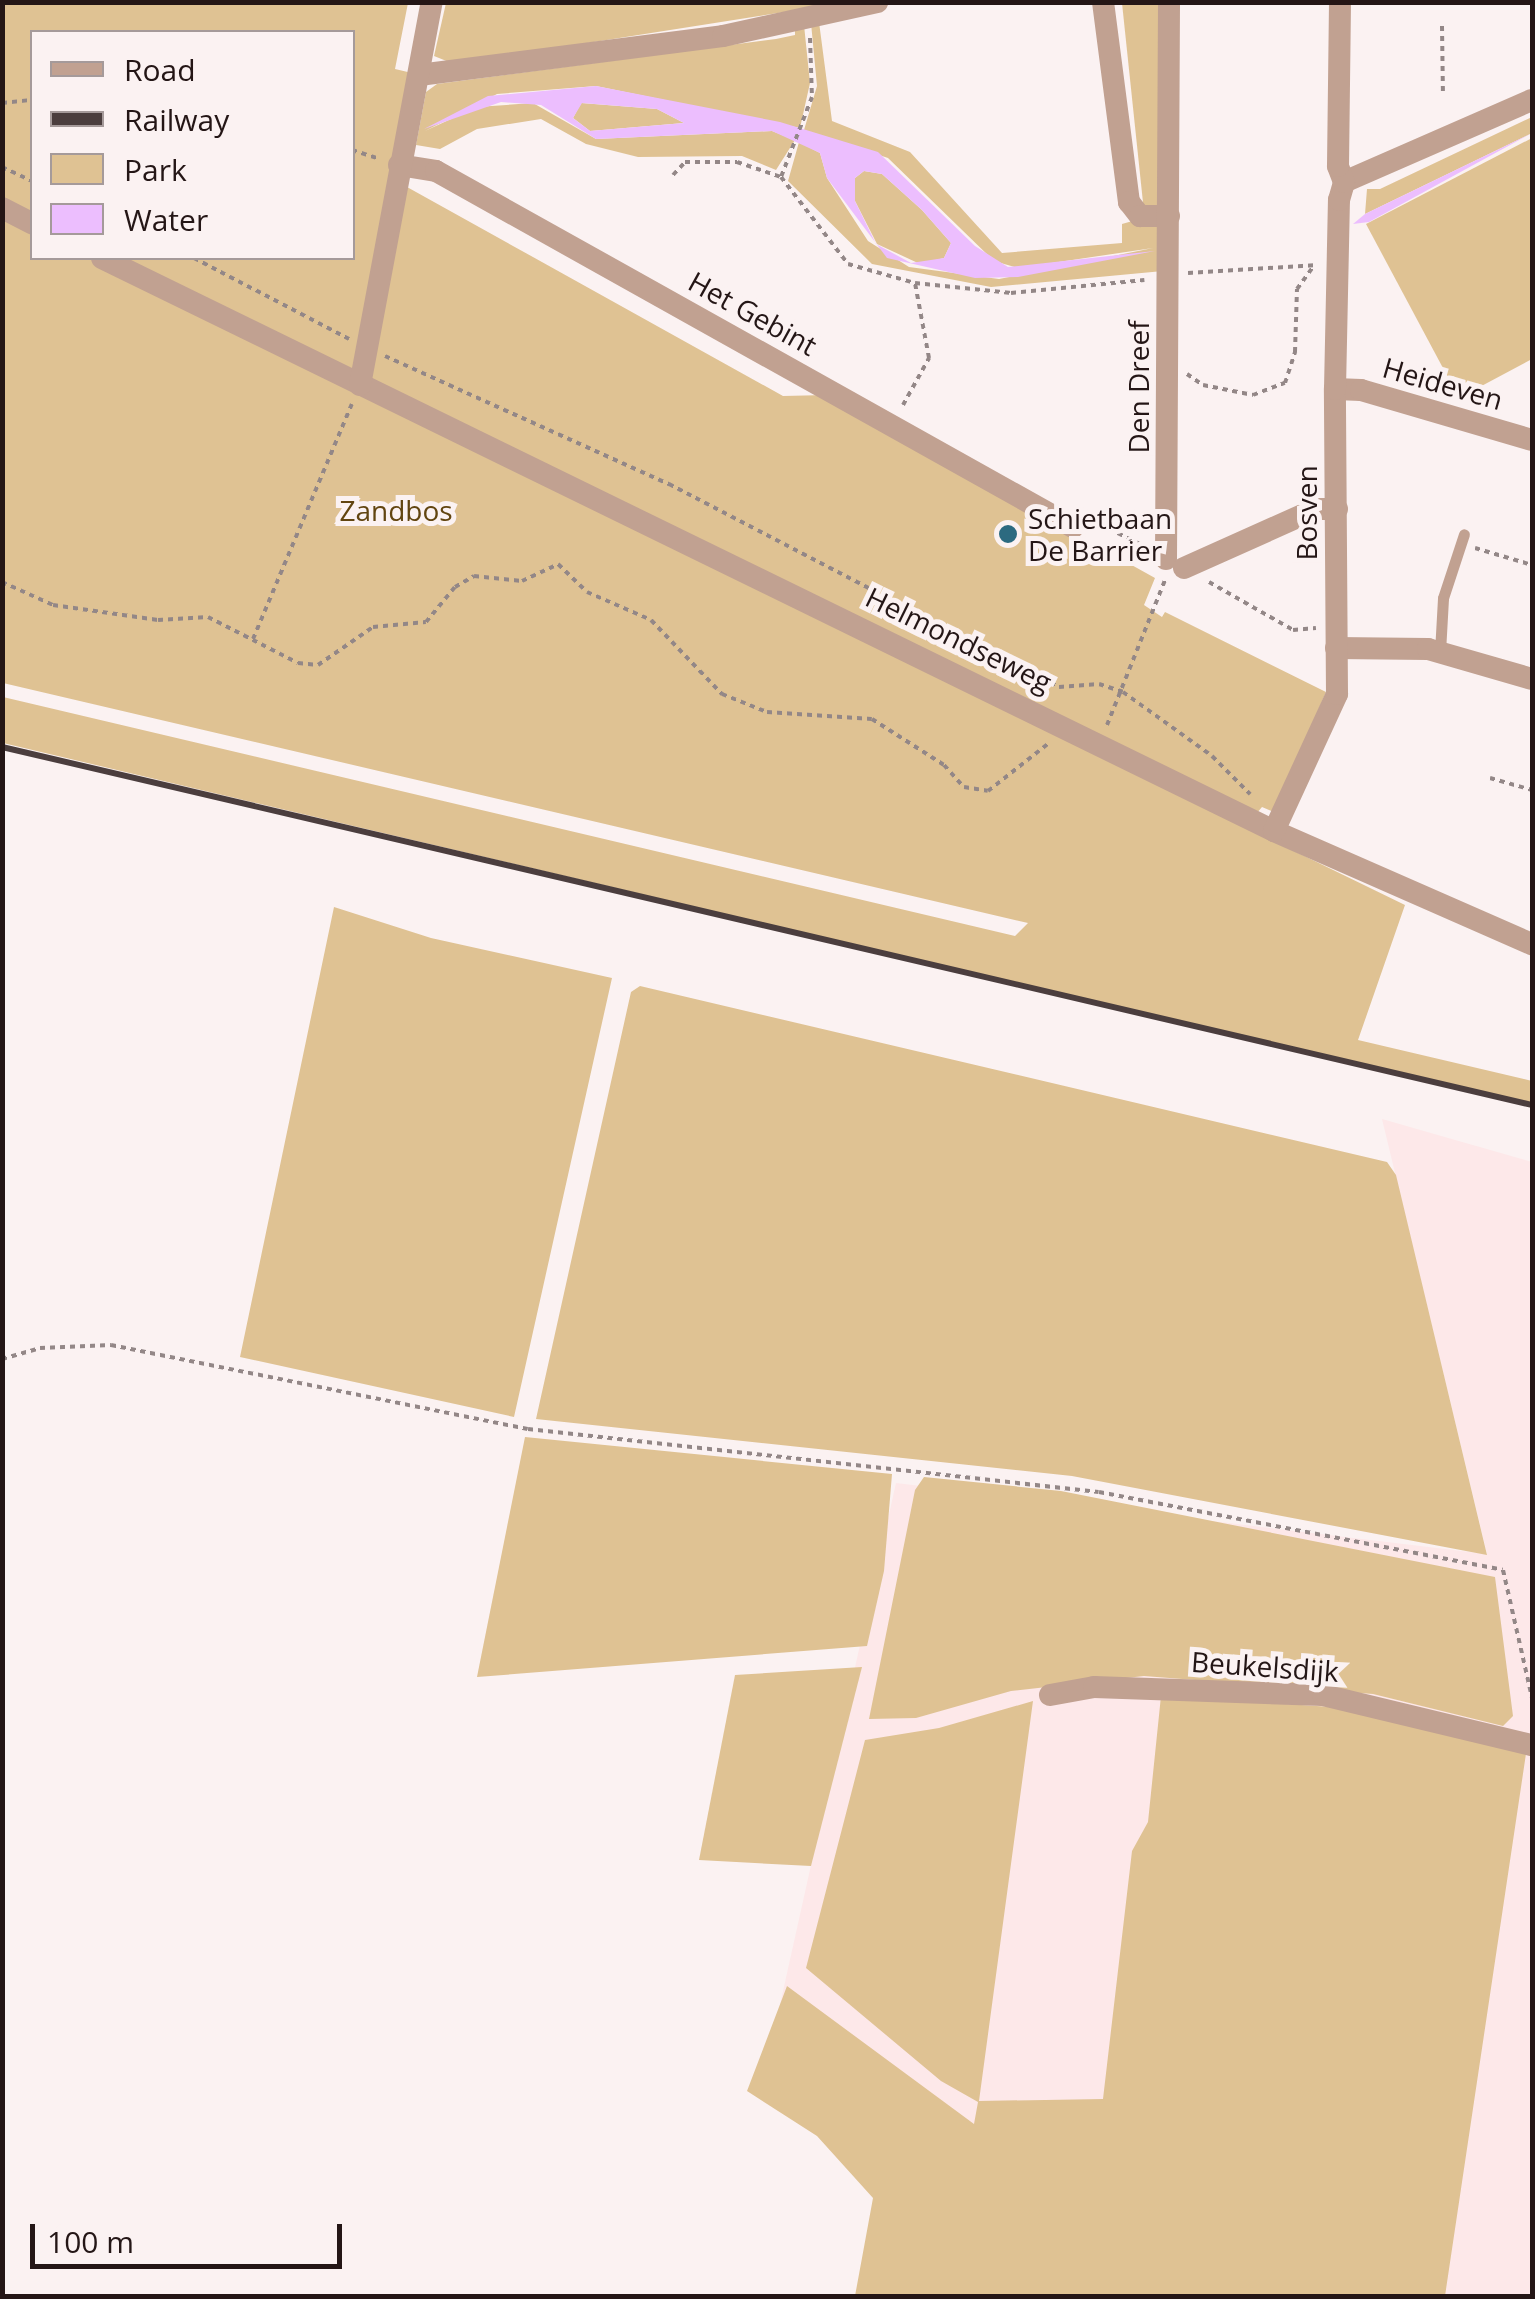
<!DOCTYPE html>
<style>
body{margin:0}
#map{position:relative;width:1535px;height:2299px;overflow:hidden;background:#fbf2f2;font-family:"Open Sans",sans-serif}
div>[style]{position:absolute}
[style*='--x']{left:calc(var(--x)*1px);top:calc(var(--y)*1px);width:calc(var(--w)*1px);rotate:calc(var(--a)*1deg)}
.built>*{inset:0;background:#fde8e9}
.green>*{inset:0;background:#dfc293}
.water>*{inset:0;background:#ecbefe}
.path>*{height:4px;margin-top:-2px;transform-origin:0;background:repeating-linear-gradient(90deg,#938787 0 5px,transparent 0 10px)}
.lane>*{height:11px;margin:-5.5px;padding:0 5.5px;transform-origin:5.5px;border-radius:5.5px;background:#c1a191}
.street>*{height:22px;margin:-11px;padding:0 11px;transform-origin:11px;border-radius:11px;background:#c1a191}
.rail>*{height:6px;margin:-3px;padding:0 3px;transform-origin:3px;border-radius:3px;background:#4b3e3e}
.dots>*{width:28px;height:28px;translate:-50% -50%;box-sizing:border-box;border:5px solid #fbf2f2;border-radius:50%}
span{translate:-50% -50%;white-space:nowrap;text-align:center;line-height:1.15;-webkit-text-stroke:10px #fbf2f2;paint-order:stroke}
.street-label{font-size:28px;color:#241616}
.park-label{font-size:28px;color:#624510}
.poi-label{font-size:28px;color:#241616}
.left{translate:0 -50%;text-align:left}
.frame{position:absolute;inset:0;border:5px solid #241616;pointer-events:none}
.legend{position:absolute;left:30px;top:30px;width:325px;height:230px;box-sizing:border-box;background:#fbf2f2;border:2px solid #a59a9a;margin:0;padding:12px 18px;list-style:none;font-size:30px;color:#241616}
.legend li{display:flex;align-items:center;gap:20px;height:50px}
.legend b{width:50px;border:2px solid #a59a9a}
.scale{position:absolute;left:30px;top:2224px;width:312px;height:45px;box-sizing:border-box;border:5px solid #241616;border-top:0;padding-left:12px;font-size:30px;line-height:35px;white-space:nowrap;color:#241616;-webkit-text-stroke:8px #fbf2f2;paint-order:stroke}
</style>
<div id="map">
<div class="built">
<i style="clip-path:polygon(1382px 1119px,1532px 1162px,1532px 2296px,870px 2296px,890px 2186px,765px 2072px,896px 1483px,1487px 1554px)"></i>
</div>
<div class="green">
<i style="clip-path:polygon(evenodd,3px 3px,408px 3px,395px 69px,412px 73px,407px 187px,783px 396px,826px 395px,1155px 578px,1144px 605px,1162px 617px,1165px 612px,1326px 692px,1274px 812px,1262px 807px,1245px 827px,1405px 905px,1358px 1040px,1532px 1081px,1532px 1105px,3px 743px,3px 697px,1015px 936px,1028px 923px,3px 683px,3px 3px,32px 32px,352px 32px,352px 258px,32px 258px,32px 32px)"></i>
<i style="clip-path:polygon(446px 3px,841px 3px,454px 64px,434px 56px)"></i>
<i style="clip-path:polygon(1122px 3px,1165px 3px,1162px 210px,1144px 212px)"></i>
<i style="clip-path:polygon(819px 22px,832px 121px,910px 152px,1002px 253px,1122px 243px,1122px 224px,1136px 220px,1159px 223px,1163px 271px,991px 287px,872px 264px,788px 181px,799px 142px,820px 153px,827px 178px,868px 241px,909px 267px,999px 279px,1153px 248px,1018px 268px,994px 261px,888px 158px,804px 130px,817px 86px,811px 23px)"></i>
<i style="clip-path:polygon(804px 25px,810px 83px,800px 128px,596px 86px,497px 94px,425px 131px,477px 107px,533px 103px,596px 139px,772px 131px,795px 140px,776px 170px,742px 156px,638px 157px,586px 144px,541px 119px,477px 129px,440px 149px,416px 145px,426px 92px,437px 84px,776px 39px,795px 35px,795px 27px)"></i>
<i style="clip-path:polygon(581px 103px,657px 109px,684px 123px,590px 131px,573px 118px)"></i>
<i style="clip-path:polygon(1532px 117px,1532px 133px,1365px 214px,1367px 189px,1380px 189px)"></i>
<i style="clip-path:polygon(1532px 138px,1532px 359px,1459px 398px,1366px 224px)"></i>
<i style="clip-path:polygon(864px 171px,882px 174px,922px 210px,951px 243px,944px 258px,920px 264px,877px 244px,855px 201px,855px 178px)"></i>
<i style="clip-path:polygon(334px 907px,431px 938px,612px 978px,514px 1417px,240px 1357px)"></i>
<i style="clip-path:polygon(640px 986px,1387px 1162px,1396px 1175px,1487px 1555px,1072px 1476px,536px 1419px,631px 992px)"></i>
<i style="clip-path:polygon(525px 1437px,892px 1474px,884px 1571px,867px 1646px,477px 1677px)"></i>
<i style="clip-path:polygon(924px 1477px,1061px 1491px,1495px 1577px,1513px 1716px,1503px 1726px,1373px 1694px,1144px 1676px,1011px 1691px,916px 1718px,869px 1719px,915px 1490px)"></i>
<i style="clip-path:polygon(862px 1667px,811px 1866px,699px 1860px,735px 1675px)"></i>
<i style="clip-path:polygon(1161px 1696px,1332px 1707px,1527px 1747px,1445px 2296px,855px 2296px,873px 2198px,817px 2136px,747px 2091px,787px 1986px,974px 2124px,978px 2102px,941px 2081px,806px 1968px,865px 1740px,939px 1728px,1033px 1701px,979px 2101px,1103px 2099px,1132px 1851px,1148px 1822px)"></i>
</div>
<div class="water">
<i style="clip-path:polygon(evenodd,596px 86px,780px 122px,878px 152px,975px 246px,1008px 267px,1155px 251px,1018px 277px,975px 278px,887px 258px,827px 178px,820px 153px,772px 131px,596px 139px,541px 105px,501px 102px,424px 129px,488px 96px,596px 86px,582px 103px,657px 109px,684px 123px,590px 131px,573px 118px,582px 103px,596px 86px,864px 171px,882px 174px,922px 210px,951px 243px,944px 258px,911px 263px,876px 244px,855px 201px,855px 178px,864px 171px)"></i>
<i style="clip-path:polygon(1532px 133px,1369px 222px,1353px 224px,1365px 214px)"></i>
</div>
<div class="path">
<i style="--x:1442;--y:26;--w:70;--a:89.2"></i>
<i style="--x:810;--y:38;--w:59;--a:88.1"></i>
<i style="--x:812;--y:97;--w:86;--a:111.2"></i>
<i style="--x:781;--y:177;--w:110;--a:52.4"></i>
<i style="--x:848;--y:264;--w:70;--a:15.8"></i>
<i style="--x:915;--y:283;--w:97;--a:5.9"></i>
<i style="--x:1011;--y:293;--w:134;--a:-5.6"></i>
<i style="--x:2;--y:103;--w:30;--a:-6"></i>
<i style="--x:352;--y:150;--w:29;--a:18"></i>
<i style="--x:2;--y:167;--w:33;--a:25"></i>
<i style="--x:673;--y:175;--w:18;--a:-47"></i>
<i style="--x:685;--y:162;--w:52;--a:0"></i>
<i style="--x:737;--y:162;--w:46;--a:18.8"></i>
<i style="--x:194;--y:258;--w:175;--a:27.6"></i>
<i style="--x:1188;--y:273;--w:130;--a:-3.5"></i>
<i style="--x:385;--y:356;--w:312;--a:24.3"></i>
<i style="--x:669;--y:484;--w:440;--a:27.5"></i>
<i style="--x:1059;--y:687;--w:40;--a:-4.3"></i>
<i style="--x:1099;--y:684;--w:25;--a:18"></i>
<i style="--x:1123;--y:692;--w:110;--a:35.7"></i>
<i style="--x:1212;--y:756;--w:54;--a:45"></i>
<i style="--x:1187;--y:374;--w:19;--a:35"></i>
<i style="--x:1203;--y:385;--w:51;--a:11.3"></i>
<i style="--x:1253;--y:395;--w:34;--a:-21"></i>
<i style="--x:1285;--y:383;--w:33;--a:-72"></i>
<i style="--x:1295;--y:352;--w:63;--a:-88.2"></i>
<i style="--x:1297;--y:289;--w:27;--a:-54"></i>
<i style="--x:903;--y:405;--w:54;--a:-61"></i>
<i style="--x:929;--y:358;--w:76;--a:-100.6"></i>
<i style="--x:1091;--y:520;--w:59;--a:26.1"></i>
<i style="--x:1475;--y:548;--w:59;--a:16.6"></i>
<i style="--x:2;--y:582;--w:56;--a:24.3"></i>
<i style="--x:53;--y:605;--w:106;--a:8.1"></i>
<i style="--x:158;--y:620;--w:50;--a:-3.4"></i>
<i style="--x:208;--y:617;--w:101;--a:27.1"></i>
<i style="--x:298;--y:663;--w:20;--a:6"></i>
<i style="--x:318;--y:665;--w:67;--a:-34.6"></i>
<i style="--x:373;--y:627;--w:53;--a:-5.4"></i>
<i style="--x:426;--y:622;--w:45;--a:-50.4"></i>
<i style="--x:455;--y:587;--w:22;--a:-30"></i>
<i style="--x:474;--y:576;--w:48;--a:5.9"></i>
<i style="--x:522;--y:581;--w:40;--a:-25"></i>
<i style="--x:558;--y:564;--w:40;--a:44"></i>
<i style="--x:587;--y:592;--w:70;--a:23.6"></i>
<i style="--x:651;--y:620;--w:103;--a:46.2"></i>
<i style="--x:722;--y:694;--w:48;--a:21.8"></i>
<i style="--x:767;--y:712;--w:105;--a:3.8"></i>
<i style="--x:872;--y:719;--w:85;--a:32.6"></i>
<i style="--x:944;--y:765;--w:30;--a:48"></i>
<i style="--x:964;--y:787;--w:24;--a:9"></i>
<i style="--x:988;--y:791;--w:78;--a:-38.2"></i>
<i style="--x:1209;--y:582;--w:97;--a:29.7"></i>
<i style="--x:1293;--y:630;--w:23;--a:-5"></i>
<i style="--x:253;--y:639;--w:255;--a:-67.2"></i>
<i style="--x:1107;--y:725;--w:156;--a:-68.2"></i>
<i style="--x:1490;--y:778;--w:44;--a:15.9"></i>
<i style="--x:2;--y:1359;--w:40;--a:-16"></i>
<i style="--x:40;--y:1348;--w:71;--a:-2.4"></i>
<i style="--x:111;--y:1345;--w:425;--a:11.4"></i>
<i style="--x:528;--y:1429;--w:574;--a:6.3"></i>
<i style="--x:1099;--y:1492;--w:411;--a:10.9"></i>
<i style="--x:1503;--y:1570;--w:131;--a:77.2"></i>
</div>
<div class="lane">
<i style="--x:1440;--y:652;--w:54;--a:-86.8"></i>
<i style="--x:1443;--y:598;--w:67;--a:-71.8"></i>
</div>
<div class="street">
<i style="--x:1103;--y:2;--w:202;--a:82.6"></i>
<i style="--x:1129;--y:202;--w:18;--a:52"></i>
<i style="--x:1140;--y:216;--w:29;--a:0"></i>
<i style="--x:419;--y:75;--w:306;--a:-7.3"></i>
<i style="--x:723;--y:36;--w:158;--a:-12.4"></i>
<i style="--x:399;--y:165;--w:37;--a:9"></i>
<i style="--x:436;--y:171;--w:730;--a:29.2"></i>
<i style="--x:1344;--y:182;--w:205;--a:-23.6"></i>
<i style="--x:2;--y:208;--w:34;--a:27"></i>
<i style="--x:102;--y:258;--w:1305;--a:26.05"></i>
<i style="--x:1274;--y:831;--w:282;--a:23.7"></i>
<i style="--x:360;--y:385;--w:390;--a:-79.4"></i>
<i style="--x:1335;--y:389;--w:26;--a:2"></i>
<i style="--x:1361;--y:390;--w:178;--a:16.3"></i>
<i style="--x:1166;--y:559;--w:557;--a:-89.69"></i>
<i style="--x:1184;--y:568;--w:145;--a:-24.1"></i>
<i style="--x:1316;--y:509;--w:21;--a:0"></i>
<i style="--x:1336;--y:648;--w:92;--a:0.6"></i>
<i style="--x:1428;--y:649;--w:108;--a:16.1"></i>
<i style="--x:1274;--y:831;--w:151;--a:-65.3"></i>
<i style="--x:1337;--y:694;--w:305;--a:-90.4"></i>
<i style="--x:1335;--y:389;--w:189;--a:-88.8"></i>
<i style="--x:1339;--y:200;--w:19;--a:-74"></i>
<i style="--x:1344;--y:182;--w:17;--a:-111"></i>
<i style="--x:1338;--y:166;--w:164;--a:-89.3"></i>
<i style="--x:1050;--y:1695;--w:45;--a:-10.3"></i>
<i style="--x:1094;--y:1687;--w:229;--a:2"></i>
<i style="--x:1323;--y:1695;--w:215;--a:13.5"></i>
</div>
<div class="rail">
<i style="--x:2;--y:747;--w:1571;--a:13.17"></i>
</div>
<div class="dots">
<i style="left:1008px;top:534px;background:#2c6a80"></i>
</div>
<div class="street-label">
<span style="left:753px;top:313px;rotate:29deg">Het Gebint</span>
<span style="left:1443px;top:383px;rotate:16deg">Heideven</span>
<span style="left:1138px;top:387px;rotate:-90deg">Den Dreef</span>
<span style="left:1306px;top:513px;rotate:-90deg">Bosven</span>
<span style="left:959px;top:639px;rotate:26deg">Helmondseweg</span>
<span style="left:1265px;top:1666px;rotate:4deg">Beukelsdijk</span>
</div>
<div class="park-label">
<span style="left:396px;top:510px">Zandbos</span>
</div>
<div class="poi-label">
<span class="left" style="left:1028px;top:534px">Schietbaan<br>De Barrier</span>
</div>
<div class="frame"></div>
<ul class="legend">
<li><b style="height:12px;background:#c1a191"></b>Road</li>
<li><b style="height:12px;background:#4b3e3e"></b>Railway</li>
<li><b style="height:28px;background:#dfc293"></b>Park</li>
<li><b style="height:28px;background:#ecbefe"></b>Water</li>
</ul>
<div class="scale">100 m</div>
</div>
